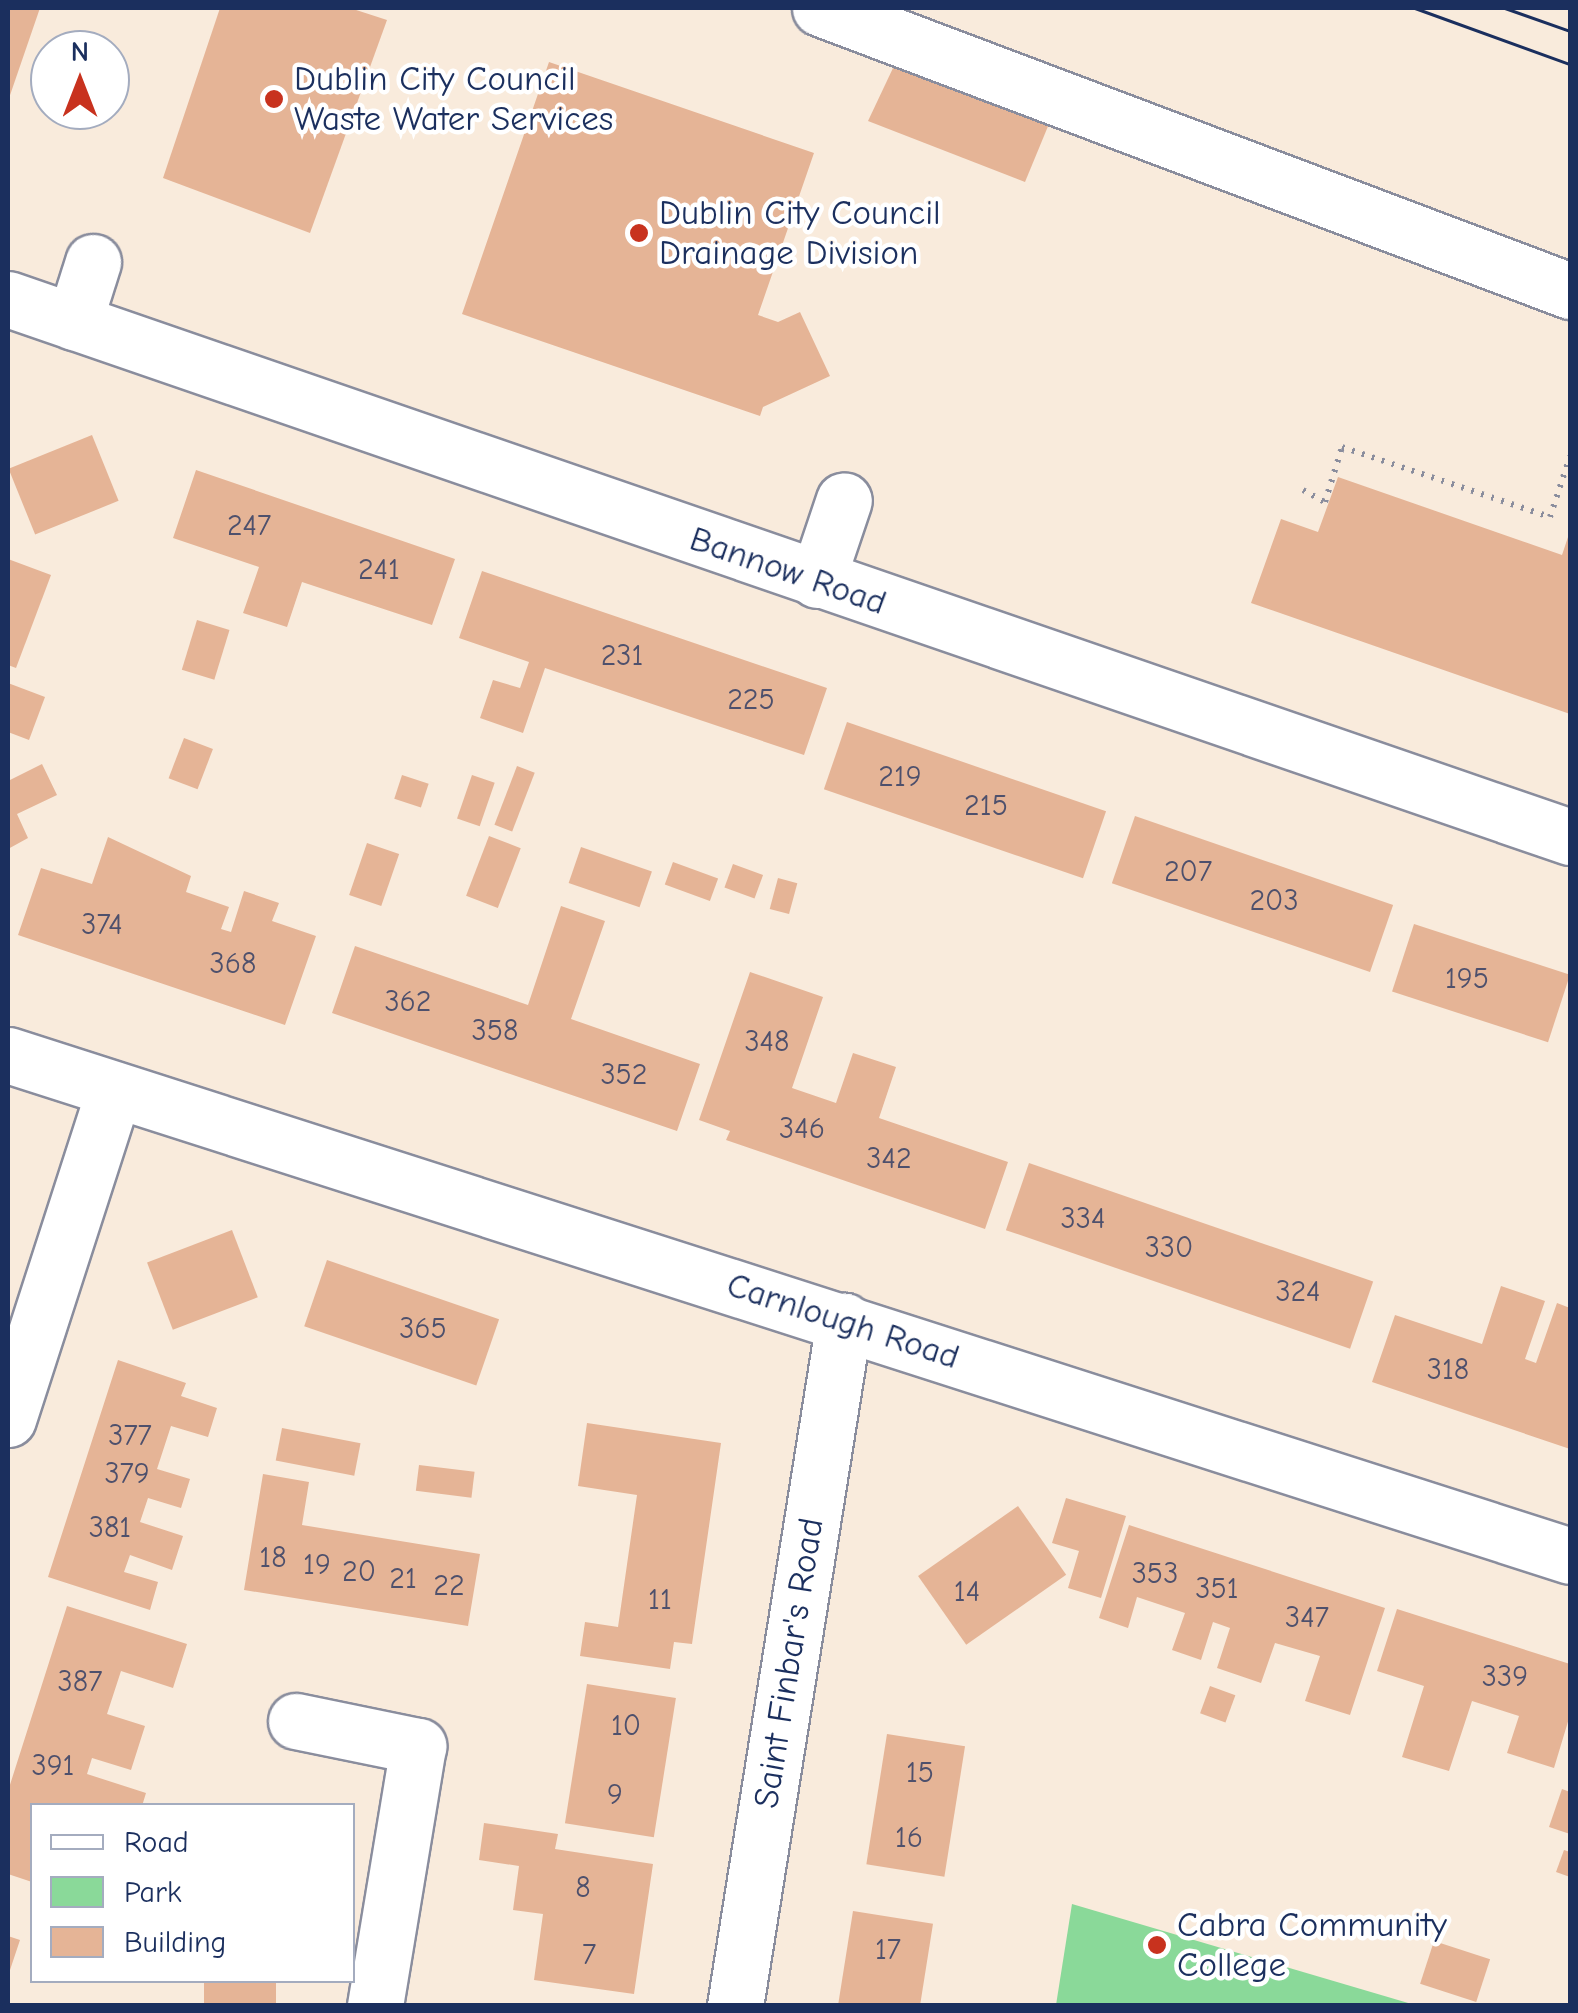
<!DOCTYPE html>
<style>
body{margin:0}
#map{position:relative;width:1578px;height:2013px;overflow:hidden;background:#f9ebdc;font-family:"Comic Neue",sans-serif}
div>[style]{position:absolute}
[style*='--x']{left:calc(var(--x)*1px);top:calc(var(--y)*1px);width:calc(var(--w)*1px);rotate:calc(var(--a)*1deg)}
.green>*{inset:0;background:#8ad999}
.building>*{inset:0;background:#e5b496;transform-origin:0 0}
.path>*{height:6px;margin-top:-3px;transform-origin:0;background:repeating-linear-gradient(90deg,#8a8d9d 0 2.5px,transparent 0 10.5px)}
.roads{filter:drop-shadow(2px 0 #8a8d9d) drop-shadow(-2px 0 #8a8d9d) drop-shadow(0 2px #8a8d9d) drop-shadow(0 -2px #8a8d9d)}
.minor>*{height:55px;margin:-27.5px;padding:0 27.5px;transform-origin:27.5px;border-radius:27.5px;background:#fff}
.tram>*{height:2.5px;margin:-1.25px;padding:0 1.25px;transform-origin:1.25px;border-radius:1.25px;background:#1b2f5e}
.dots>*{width:28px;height:28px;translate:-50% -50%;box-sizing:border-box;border:5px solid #fff;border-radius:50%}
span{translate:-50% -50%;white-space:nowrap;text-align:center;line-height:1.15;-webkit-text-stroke:9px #fff;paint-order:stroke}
.number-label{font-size:30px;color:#4e506c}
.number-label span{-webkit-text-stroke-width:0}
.poi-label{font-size:35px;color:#1b2f5e}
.left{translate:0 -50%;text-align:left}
.street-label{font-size:35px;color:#1b2f5e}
.frame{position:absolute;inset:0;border:10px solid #1b2f5e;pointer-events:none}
.legend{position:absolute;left:30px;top:1803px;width:325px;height:180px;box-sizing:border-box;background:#fff;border:2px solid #a4acbf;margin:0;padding:12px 18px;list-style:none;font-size:30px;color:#1b2f5e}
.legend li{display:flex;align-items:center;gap:20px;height:50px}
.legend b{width:50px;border:2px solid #a4acbf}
.north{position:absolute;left:30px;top:30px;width:100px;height:100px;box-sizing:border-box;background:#fff;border:2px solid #a4acbf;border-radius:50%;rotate:0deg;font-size:28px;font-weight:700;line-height:40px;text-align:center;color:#1b2f5e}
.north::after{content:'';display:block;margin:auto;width:35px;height:45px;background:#c8321e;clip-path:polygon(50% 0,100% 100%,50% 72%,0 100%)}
</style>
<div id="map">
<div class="green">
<i style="clip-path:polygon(1072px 1904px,1415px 2005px,1056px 2005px)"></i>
</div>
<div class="building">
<i style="clip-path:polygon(8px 8px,40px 8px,8px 101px)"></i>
<i style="clip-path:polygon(220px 8px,350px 8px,387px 20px,310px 233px,163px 178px)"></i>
<i style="clip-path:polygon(902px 49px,1051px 119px,1025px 182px,868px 121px)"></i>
<i style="clip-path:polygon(549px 62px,814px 153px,758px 315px,778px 322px,800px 312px,830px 376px,763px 407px,760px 416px,462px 314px)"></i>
<i style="left:92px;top:435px;width:71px;height:90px;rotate:68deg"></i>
<i style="clip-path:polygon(196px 470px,455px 559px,432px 625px,302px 582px,287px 627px,243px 613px,259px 567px,173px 538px)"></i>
<i style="clip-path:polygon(1338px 477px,1562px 555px,1570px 531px,1570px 714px,1251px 603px,1281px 519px,1318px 532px)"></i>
<i style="clip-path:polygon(8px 559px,51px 575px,16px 668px,8px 665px)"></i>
<i style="clip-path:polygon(482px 571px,827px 688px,804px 755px,545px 668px,523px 733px,480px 718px,493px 680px,520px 688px,529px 662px,459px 638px)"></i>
<i style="left:197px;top:620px;width:34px;height:52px;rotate:17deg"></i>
<i style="clip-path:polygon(8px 683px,45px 697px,29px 740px,8px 732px)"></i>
<i style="left:847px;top:722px;width:274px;height:71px;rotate:19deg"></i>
<i style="left:184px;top:738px;width:31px;height:43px;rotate:21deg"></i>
<i style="clip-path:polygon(42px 764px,57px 795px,17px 814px,28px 838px,8px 849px,8px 781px)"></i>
<i style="left:517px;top:766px;width:19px;height:63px;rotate:21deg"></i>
<i style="left:402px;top:775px;width:28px;height:25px;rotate:18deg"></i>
<i style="left:472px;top:775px;width:24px;height:46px;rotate:19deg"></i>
<i style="left:1135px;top:816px;width:273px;height:71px;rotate:19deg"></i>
<i style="left:489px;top:836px;width:34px;height:64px;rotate:21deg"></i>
<i style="clip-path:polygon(108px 837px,191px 876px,186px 892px,229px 907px,221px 929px,231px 932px,244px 891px,279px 903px,272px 921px,316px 936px,285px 1025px,18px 935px,41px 868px,92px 884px)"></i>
<i style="left:367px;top:843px;width:34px;height:55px;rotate:19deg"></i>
<i style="left:581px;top:847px;width:75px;height:38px;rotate:19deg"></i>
<i style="left:673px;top:862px;width:48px;height:24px;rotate:20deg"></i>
<i style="left:733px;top:864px;width:32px;height:25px;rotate:20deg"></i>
<i style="left:778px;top:878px;width:20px;height:32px;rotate:15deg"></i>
<i style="clip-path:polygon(561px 906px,605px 921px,571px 1019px,700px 1064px,677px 1131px,332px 1013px,355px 946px,528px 1005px)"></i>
<i style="left:1414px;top:924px;width:164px;height:71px;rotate:18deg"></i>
<i style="clip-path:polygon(750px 972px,823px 997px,792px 1088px,836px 1103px,853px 1053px,896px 1067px,879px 1118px,1008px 1162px,985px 1229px,726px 1140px,730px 1131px,699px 1120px)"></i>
<i style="left:1029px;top:1163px;width:364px;height:71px;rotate:19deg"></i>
<i style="left:232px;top:1230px;width:72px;height:91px;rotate:69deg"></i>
<i style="left:327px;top:1260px;width:182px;height:70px;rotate:19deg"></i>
<i style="clip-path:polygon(1501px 1286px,1545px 1301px,1525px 1359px,1536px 1363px,1557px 1303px,1570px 1308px,1570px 1449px,1372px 1382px,1395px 1315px,1482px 1344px)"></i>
<i style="clip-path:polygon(118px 1360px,186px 1383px,181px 1396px,217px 1408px,208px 1437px,171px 1426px,157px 1469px,190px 1479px,181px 1508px,148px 1498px,140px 1522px,183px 1536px,172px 1570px,130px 1555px,124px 1572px,158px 1582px,150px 1610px,48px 1577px)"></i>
<i style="clip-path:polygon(587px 1423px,721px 1443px,692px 1644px,674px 1642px,670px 1669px,580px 1656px,585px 1622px,618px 1627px,637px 1495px,578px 1486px)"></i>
<i style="left:282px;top:1428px;width:80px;height:33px;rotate:11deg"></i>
<i style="left:419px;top:1465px;width:56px;height:26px;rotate:7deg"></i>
<i style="clip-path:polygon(263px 1474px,309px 1482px,302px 1525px,480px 1554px,468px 1626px,244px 1590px)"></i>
<i style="clip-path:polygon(1066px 1498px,1126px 1516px,1101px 1598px,1068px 1588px,1079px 1551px,1052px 1543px)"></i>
<i style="left:1018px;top:1506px;width:84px;height:122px;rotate:55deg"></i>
<i style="clip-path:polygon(1129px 1525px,1385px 1608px,1350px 1715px,1305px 1701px,1320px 1656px,1275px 1643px,1261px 1683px,1217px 1668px,1230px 1628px,1213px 1622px,1201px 1660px,1172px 1650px,1185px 1613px,1137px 1597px,1128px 1628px,1099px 1618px)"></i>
<i style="clip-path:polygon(67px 1606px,187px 1644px,173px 1688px,121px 1671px,107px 1714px,145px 1726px,131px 1770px,92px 1758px,87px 1774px,146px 1793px,142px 1806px,32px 1806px,32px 1882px,8px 1874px,8px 1791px)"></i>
<i style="clip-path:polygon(1397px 1609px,1570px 1664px,1570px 1715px,1554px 1768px,1507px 1753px,1519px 1716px,1472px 1701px,1449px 1771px,1402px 1757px,1424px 1686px,1377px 1671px)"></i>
<i style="left:587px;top:1684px;width:90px;height:141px;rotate:9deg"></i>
<i style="left:1210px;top:1686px;width:27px;height:29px;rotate:20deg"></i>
<i style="left:887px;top:1734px;width:79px;height:132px;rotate:9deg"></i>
<i style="clip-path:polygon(1562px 1789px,1570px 1792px,1570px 1834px,1549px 1827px)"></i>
<i style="clip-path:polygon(484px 1823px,558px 1834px,555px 1849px,653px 1864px,634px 1994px,534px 1980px,543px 1914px,513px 1910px,519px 1866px,479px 1860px)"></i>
<i style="clip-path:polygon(1564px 1850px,1570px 1852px,1570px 1877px,1556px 1872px)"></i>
<i style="left:853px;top:1911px;width:81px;height:96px;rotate:9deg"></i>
<i style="clip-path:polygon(8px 1936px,20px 1940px,8px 1976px)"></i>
<i style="left:1434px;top:1941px;width:59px;height:45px;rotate:18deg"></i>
<i style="left:204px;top:1980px;width:72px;height:26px"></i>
</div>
<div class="path">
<i style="--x:1303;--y:490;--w:25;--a:29"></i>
<i style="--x:1325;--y:502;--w:58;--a:-72.8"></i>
<i style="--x:1342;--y:447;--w:219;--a:18.6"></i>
<i style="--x:1550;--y:517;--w:64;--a:-71.8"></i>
</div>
<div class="roads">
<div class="minor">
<i style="--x:820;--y:8;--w:802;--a:20.67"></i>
<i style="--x:8;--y:299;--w:1652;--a:19.01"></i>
<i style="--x:74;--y:322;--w:63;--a:-72.4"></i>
<i style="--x:817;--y:580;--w:84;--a:-71.4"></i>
<i style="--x:8;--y:1055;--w:1640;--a:17.78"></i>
<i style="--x:8;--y:1419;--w:346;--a:-72.1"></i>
<i style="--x:296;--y:1721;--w:125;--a:11.6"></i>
<i style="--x:418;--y:1746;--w:264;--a:99.4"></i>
<i style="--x:735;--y:2006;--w:694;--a:-80.96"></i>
</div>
</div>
<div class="tram">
<i style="--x:1415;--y:8;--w:165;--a:19.9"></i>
<i style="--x:1505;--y:8;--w:69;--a:19.5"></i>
</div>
<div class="dots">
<i style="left:274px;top:99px;background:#c8321e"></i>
<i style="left:639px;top:233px;background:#c8321e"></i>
<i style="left:1157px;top:1945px;background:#c8321e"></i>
</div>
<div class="number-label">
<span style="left:249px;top:526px">247</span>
<span style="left:379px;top:570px">241</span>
<span style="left:622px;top:656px">231</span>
<span style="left:751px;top:700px">225</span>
<span style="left:900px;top:777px">219</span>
<span style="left:986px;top:806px">215</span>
<span style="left:1188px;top:872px">207</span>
<span style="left:1274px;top:901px">203</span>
<span style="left:102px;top:925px">374</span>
<span style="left:233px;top:964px">368</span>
<span style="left:1467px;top:979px">195</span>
<span style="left:408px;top:1002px">362</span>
<span style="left:495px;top:1031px">358</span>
<span style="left:767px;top:1042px">348</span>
<span style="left:624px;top:1075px">352</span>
<span style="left:802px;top:1129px">346</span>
<span style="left:889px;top:1159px">342</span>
<span style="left:1083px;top:1219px">334</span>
<span style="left:1169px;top:1248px">330</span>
<span style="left:1298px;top:1292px">324</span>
<span style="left:423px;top:1329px">365</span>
<span style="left:1448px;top:1370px">318</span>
<span style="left:130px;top:1436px">377</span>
<span style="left:127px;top:1474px">379</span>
<span style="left:110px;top:1528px">381</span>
<span style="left:273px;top:1558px">18</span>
<span style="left:317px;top:1565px">19</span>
<span style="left:359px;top:1572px">20</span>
<span style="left:1155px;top:1574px">353</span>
<span style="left:403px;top:1579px">21</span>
<span style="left:449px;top:1586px">22</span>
<span style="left:1217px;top:1589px">351</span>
<span style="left:967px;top:1592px">14</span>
<span style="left:660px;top:1600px">11</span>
<span style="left:1307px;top:1618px">347</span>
<span style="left:1505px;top:1677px">339</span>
<span style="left:80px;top:1682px">387</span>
<span style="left:626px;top:1726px">10</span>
<span style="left:53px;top:1766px">391</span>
<span style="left:920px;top:1773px">15</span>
<span style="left:615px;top:1795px">9</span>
<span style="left:909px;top:1838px">16</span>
<span style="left:583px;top:1888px">8</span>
<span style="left:888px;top:1950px">17</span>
<span style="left:589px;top:1955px">7</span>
</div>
<div class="poi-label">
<span class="left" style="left:294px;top:99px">Dublin City Council<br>Waste Water Services</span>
<span class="left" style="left:659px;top:233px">Dublin City Council<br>Drainage Division</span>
<span class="left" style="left:1177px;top:1945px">Cabra Community<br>College</span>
</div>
<div class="street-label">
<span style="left:788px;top:571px;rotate:19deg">Bannow Road</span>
<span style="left:843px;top:1321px;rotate:18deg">Carnlough Road</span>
<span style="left:789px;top:1663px;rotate:-81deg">Saint Finbar's Road</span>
</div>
<div class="frame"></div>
<ul class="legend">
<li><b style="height:12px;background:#fff"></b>Road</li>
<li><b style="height:28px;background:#8ad999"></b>Park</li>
<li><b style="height:28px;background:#e5b496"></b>Building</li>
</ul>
<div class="north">N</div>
</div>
